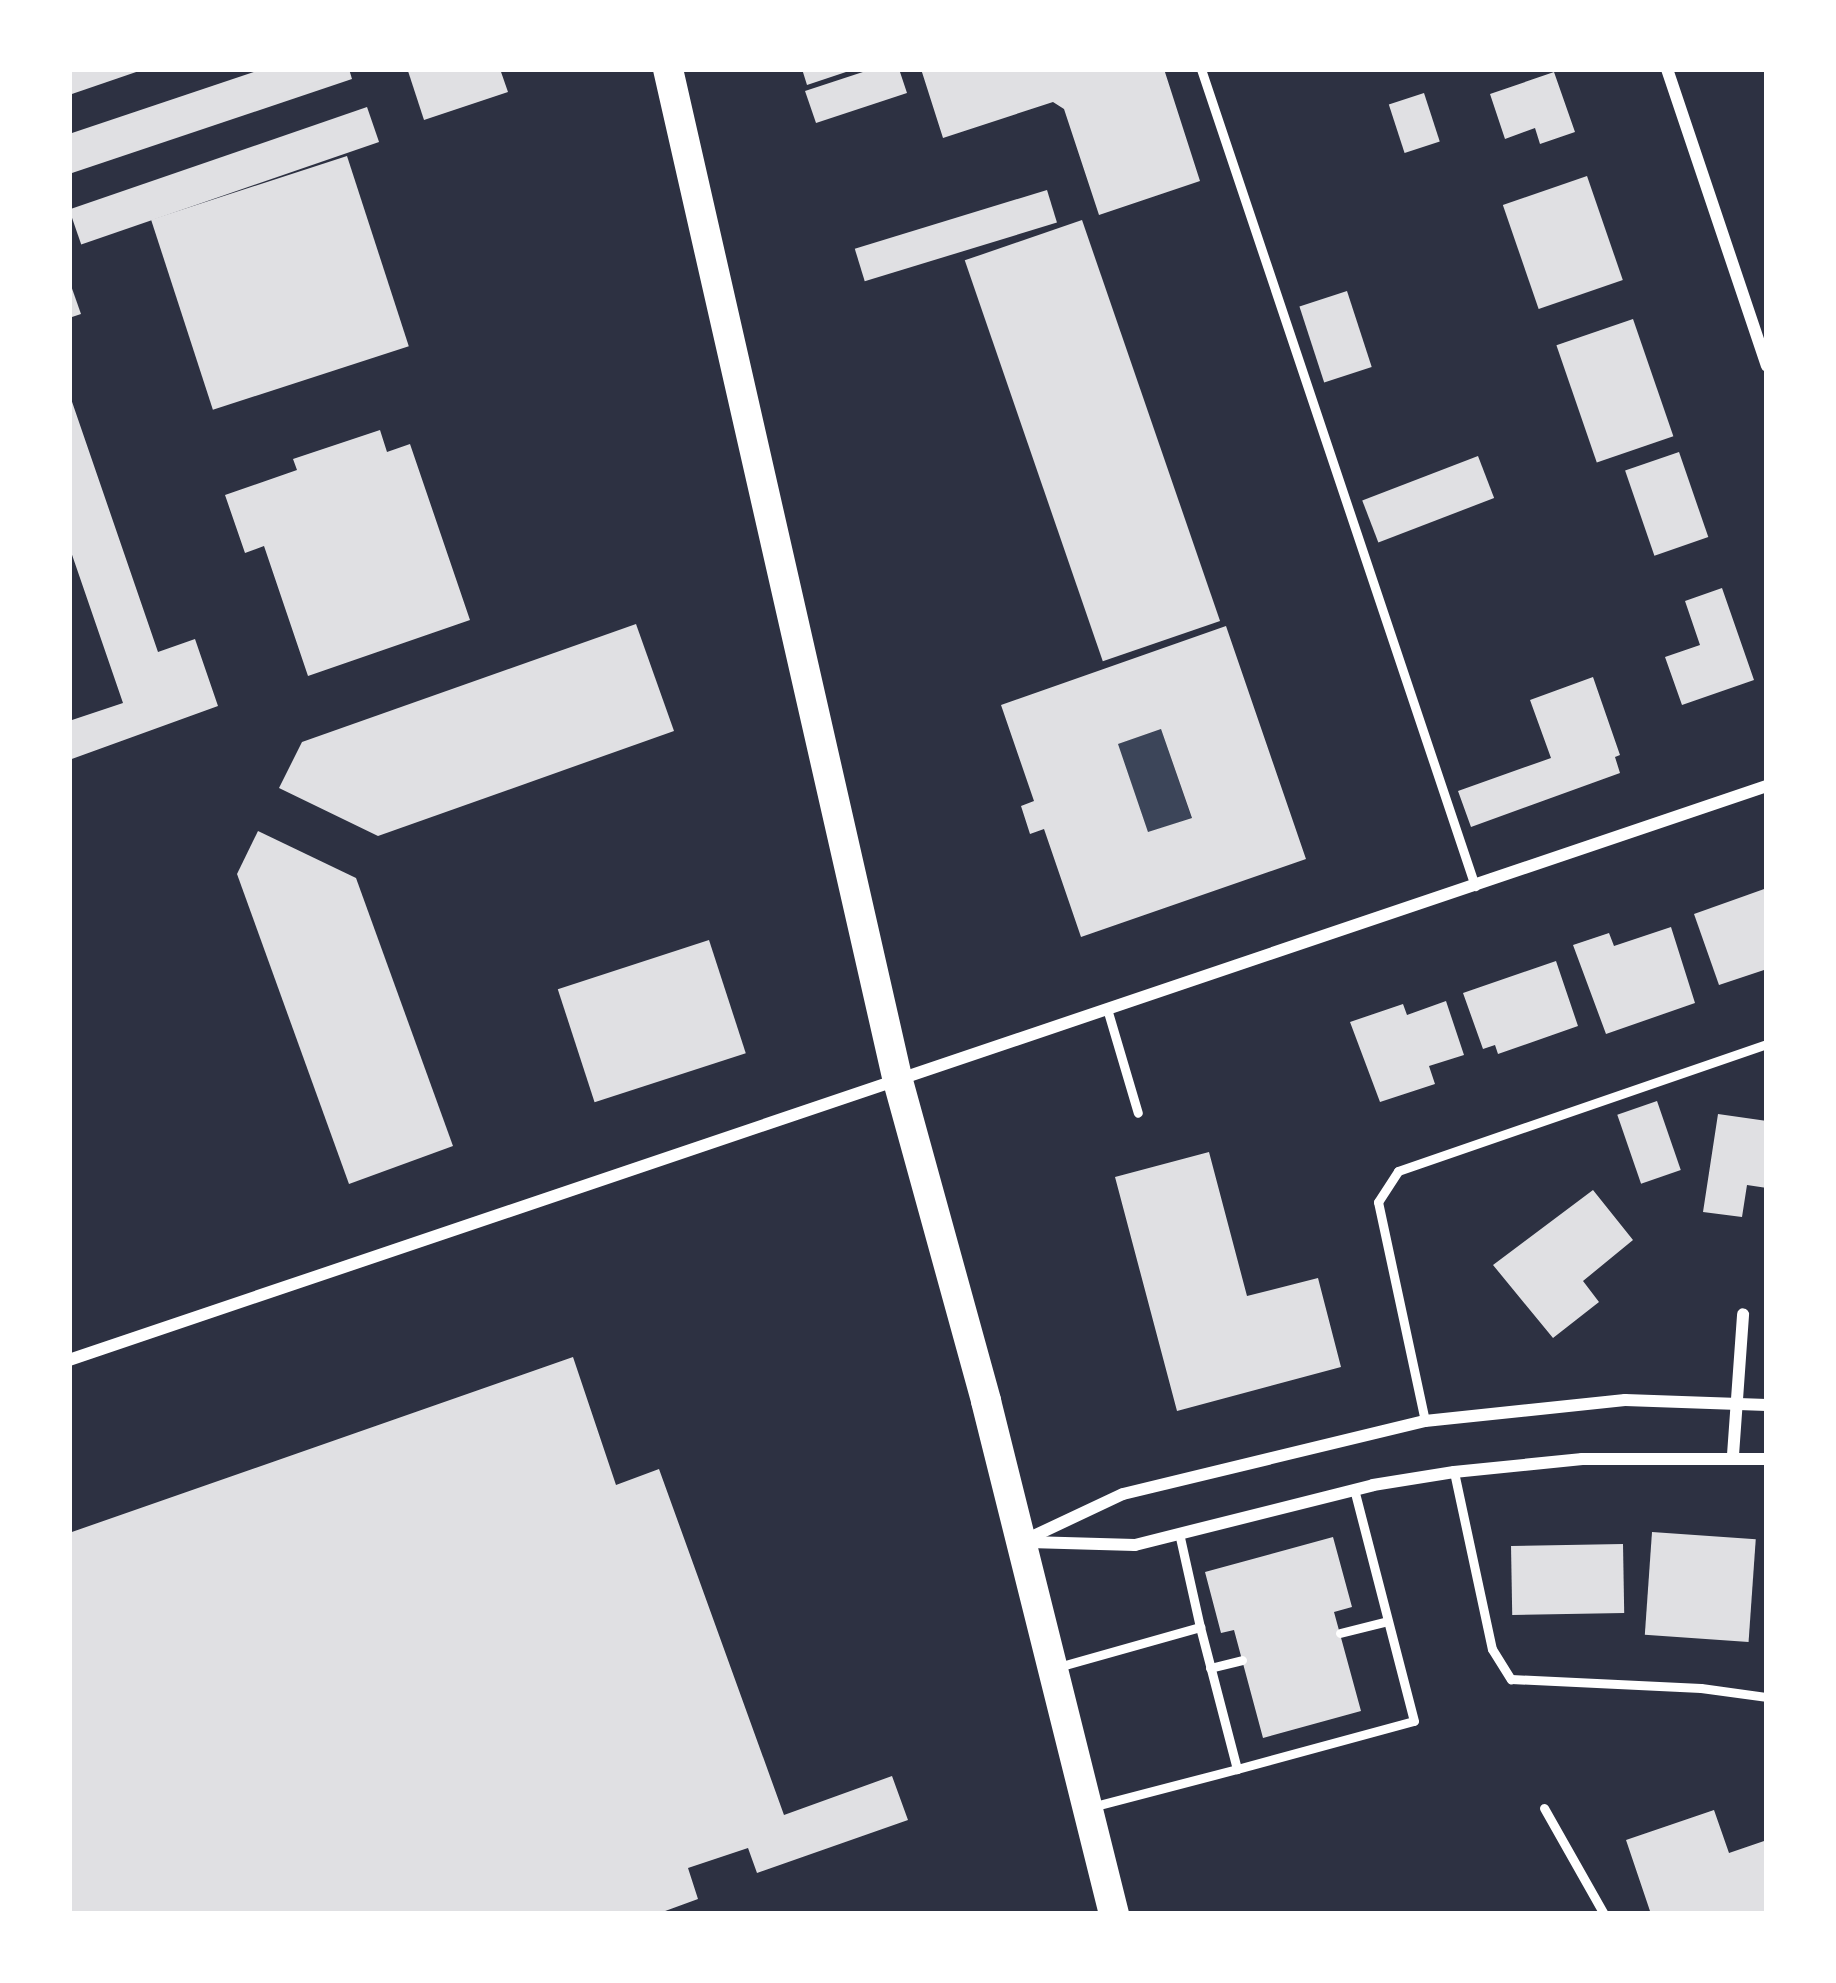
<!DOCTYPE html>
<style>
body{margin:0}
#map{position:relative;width:1836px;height:1983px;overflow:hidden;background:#2d3142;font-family:"DejaVu Sans",sans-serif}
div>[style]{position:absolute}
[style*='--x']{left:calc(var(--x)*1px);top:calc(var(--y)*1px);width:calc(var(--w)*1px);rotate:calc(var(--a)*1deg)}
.green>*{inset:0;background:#3c4559;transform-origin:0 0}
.building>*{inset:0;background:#e0e0e3;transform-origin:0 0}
.service>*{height:9px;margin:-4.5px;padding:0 4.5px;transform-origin:4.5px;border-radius:4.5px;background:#fff}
.minor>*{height:12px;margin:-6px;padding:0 6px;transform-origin:6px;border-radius:6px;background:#fff}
.primary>*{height:30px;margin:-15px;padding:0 15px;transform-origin:15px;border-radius:15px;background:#fff}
span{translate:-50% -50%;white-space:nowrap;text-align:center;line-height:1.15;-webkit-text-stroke:10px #fff;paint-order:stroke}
.frame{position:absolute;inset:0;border:72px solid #fff;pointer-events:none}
</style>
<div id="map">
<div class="green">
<i style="left:1161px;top:729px;width:94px;height:46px;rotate:71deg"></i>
</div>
<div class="building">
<i style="clip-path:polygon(69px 69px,142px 69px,142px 70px,69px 95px)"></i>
<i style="clip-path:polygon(263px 69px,349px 69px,352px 79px,69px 174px,69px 134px)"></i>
<i style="clip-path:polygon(500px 69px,508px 92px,424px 120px,408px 71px)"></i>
<i style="clip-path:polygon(802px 69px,852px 69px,852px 70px,807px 85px)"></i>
<i style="clip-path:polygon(872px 69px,899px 69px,907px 93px,816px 123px,805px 91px)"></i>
<i style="clip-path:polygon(921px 69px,1164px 69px,1200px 181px,1099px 215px,1064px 109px,1053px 102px,943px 138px)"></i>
<i style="clip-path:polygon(1554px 72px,1575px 132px,1540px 144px,1535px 128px,1505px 139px,1490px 94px)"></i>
<i style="left:1424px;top:93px;width:51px;height:37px;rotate:72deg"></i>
<i style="left:367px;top:107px;width:37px;height:315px;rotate:71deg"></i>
<i style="left:347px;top:156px;width:200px;height:206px;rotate:72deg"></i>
<i style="left:1587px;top:176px;width:110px;height:89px;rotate:71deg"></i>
<i style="left:1047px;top:190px;width:34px;height:201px;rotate:73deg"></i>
<i style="left:1082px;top:220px;width:424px;height:124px;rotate:71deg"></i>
<i style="clip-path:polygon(69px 280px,81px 314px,69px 318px)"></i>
<i style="left:1347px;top:291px;width:80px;height:50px;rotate:72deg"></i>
<i style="left:1633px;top:319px;width:124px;height:81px;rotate:71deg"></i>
<i style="clip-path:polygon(69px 393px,158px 652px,195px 639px,218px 706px,69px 760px,69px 721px,123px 703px,69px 546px)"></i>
<i style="clip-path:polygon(380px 430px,387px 452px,410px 444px,470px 620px,308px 676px,264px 546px,245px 553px,225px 495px,297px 470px,293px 459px)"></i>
<i style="left:1679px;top:452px;width:90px;height:57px;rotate:71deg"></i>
<i style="left:1478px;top:456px;width:45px;height:124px;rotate:69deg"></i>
<i style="clip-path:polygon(1722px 588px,1754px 680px,1682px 705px,1665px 657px,1700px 645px,1685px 601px)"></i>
<i style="clip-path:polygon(636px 624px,674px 731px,378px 836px,279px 788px,302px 742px)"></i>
<i style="clip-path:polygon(evenodd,1226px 626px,1306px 859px,1081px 937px,1044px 829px,1030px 834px,1021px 806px,1034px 801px,1001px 705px,1226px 626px,1161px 729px,1192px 818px,1148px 832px,1118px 744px,1161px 729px)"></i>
<i style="clip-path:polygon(1593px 677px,1620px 755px,1615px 757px,1620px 773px,1471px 827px,1458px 791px,1551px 758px,1530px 700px)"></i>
<i style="clip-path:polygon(258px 831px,356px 878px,453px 1146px,349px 1184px,237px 874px)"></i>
<i style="clip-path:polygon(1767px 888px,1767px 969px,1719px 985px,1694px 914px)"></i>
<i style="clip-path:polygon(1671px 927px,1695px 1003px,1606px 1034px,1573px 945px,1609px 933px,1614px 946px)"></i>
<i style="left:709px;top:940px;width:119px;height:159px;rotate:72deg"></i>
<i style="clip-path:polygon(1556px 961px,1578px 1026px,1498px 1054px,1495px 1045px,1483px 1049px,1463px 993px)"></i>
<i style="clip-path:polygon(1446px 1001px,1464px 1055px,1429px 1066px,1435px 1084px,1380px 1102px,1350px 1022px,1403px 1004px,1407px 1015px)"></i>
<i style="left:1657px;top:1101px;width:73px;height:42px;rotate:71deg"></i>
<i style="clip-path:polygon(1718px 1114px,1767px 1121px,1767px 1188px,1747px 1185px,1742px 1217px,1703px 1212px)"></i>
<i style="clip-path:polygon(1209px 1152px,1247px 1296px,1318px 1278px,1341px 1367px,1177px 1411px,1115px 1177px)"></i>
<i style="clip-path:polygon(1593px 1190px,1633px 1240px,1583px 1281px,1599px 1302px,1553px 1338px,1493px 1265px)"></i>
<i style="clip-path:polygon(573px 1357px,616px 1485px,659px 1469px,784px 1815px,892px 1776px,908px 1820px,757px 1873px,748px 1848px,688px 1868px,698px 1899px,657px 1914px,69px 1914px,69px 1533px)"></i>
<i style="left:1652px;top:1532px;width:104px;height:103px;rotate:4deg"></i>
<i style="clip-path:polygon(1333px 1537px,1352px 1607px,1334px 1612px,1361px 1711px,1263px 1738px,1234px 1630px,1221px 1633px,1205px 1572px)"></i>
<i style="left:1623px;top:1544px;width:69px;height:112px;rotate:89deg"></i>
<i style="clip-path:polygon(1714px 1810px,1729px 1853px,1767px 1840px,1767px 1914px,1651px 1914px,1626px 1840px)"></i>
</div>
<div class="service">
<i style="--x:1201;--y:69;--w:862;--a:71.46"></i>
<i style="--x:1108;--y:1012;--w:105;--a:73.5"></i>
<i style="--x:1425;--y:1421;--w:224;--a:-102.1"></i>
<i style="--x:1378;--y:1202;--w:37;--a:-57"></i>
<i style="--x:1398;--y:1171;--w:390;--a:-19"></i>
<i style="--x:1454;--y:1472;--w:181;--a:77.9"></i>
<i style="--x:1492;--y:1649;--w:36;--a:58"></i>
<i style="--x:1511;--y:1679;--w:190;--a:2.7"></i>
<i style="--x:1701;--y:1688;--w:67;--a:7.8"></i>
<i style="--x:1179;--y:1533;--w:96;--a:77.4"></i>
<i style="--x:1340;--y:1633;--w:49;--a:-14"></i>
<i style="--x:1058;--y:1667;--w:148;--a:-15.7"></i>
<i style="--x:1200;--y:1627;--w:147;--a:75.4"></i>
<i style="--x:1237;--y:1769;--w:151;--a:165.4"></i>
<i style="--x:1210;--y:1668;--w:33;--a:-14"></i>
<i style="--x:1237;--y:1769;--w:183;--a:-15.2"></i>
<i style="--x:1414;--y:1721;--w:240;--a:-104.5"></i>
<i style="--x:1544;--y:1808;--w:122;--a:60.5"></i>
</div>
<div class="minor">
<i style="--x:1667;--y:69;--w:313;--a:71.4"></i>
<i style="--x:69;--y:1360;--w:1792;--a:-18.68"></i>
<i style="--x:1733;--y:1455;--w:141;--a:-85.9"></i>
<i style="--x:1023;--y:1541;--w:110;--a:-25.2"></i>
<i style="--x:1123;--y:1494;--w:311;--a:-13.6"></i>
<i style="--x:1425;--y:1421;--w:201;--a:-6"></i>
<i style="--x:1625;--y:1400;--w:142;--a:2"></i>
<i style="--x:1029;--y:1542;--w:106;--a:1.6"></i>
<i style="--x:1135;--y:1545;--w:245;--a:-14.1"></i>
<i style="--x:1373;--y:1485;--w:82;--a:-9.1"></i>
<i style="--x:1454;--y:1472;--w:129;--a:-5.8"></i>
<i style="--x:1582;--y:1459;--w:185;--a:0"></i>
</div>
<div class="primary">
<i style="--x:668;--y:69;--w:1038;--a:77.2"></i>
<i style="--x:898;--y:1081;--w:332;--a:74.6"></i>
<i style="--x:986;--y:1401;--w:529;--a:75.99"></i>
</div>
<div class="frame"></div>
</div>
